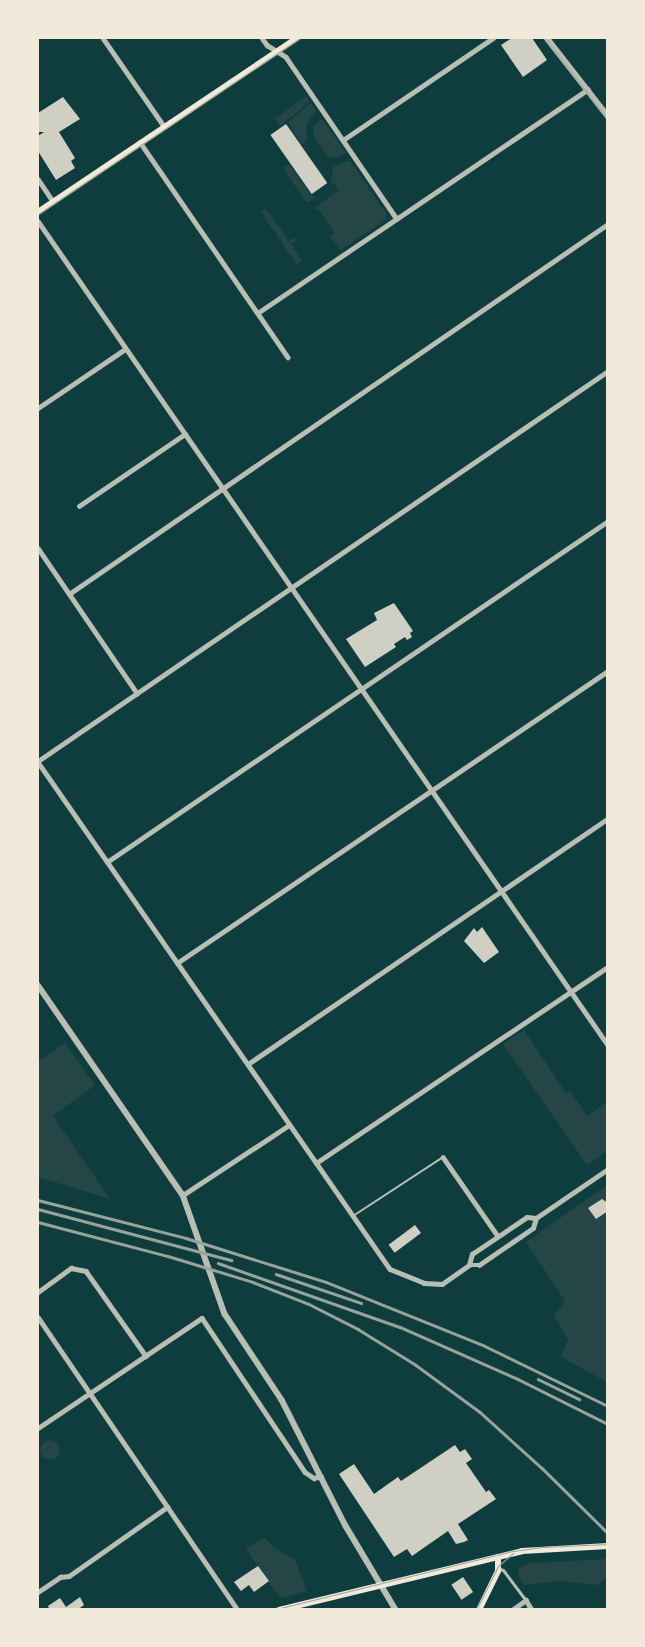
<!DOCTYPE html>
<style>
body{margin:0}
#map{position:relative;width:645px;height:1647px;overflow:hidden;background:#0f3d3e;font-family:Raleway,sans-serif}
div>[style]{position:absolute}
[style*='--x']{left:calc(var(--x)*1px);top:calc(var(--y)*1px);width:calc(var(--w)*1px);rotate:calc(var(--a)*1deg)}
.green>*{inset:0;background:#244646}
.round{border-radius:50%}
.building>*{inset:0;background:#cfcfc3;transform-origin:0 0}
.service>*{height:2px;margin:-1px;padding:0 1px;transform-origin:1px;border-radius:1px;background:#b8beb3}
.pedestrian>*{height:3px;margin:-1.5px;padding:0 1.5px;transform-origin:1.5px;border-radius:1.5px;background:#b8beb3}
.minor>*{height:4.5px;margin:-2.25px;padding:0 2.25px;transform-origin:2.25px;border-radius:2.25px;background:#b8beb3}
.tertiary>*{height:5.5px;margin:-2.75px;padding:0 2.75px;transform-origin:2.75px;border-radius:2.75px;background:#b8beb3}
.secondary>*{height:6px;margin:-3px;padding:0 3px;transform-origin:3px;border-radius:3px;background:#f1e9da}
.tram>*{height:1px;margin:-0.5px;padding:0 0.5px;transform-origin:0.5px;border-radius:0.5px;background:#97a49c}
.rail>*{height:2.5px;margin:-1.25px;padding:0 1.25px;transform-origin:1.25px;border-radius:1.25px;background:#97a49c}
span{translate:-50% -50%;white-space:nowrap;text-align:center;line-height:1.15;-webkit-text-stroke:4.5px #f1e9da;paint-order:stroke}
.frame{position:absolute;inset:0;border:39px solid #f1e9da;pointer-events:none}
</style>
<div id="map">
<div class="green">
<i style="clip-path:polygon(306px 96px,310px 101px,280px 126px,275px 119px)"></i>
<i style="clip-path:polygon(311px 103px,316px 111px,306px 124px,307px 141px,301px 145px,288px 122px)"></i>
<i style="clip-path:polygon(322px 119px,346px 153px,337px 158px,328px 156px,314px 137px,313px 127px)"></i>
<i style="clip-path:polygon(350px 160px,387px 215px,385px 221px,340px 250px,330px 237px,335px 233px,318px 209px,312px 210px,339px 190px,334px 183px,331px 184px,333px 167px)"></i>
<i style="clip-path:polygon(289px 164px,311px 195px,316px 197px,309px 202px,306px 202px,283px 168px)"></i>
<i style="clip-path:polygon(266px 209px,289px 241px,294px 238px,296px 240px,291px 244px,302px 261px,297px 265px,261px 212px)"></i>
<i style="clip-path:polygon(524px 1030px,566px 1093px,570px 1091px,587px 1116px,607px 1102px,607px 1151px,587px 1165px,503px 1044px)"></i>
<i style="clip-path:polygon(65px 1043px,95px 1085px,53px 1116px,110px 1199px,38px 1177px,38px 1062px)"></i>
<i style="clip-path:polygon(607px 1185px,607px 1382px,561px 1357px,568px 1340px,554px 1315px,565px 1301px,526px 1242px)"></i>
<i class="round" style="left:40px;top:1440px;width:20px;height:20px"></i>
<i style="clip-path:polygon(264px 1537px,275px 1548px,295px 1560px,307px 1591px,280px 1598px,246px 1549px)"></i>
<i style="clip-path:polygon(607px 1559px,607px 1577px,597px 1585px,561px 1581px,524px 1585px,518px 1574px,519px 1568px,531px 1563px)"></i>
</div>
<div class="building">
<i style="clip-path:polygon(512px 38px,532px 38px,547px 60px,523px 77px,501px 45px)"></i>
<i style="clip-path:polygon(63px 97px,80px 119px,59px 132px,75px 158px,71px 161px,75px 168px,56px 180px,38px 151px,38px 136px,44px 132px,38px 132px,38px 113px)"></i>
<i style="left:286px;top:124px;width:72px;height:19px;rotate:55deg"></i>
<i style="clip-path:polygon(394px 603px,413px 631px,410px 633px,412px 637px,407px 640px,405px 637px,394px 644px,396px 647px,365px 667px,346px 639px,377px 620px,374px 613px)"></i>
<i style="clip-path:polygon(474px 928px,477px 932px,482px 927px,499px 952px,484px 963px,464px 941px)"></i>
<i style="clip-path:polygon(602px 1199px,608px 1203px,608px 1211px,596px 1219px,588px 1208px)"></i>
<i style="left:415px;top:1225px;width:10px;height:33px;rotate:53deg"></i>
<i style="clip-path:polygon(455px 1445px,460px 1452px,465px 1449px,472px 1459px,466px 1463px,486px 1492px,489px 1490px,496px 1499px,458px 1524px,468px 1540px,464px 1542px,456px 1544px,448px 1531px,412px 1556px,407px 1549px,394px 1557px,339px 1474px,354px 1464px,374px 1494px,398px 1477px,401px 1481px)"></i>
<i style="clip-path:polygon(258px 1566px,269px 1581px,254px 1592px,249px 1585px,241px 1591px,234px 1582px)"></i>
<i style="left:463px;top:1577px;width:18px;height:14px;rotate:56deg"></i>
<i style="clip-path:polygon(80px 1597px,84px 1605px,77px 1610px,50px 1610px,48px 1606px,60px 1598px,66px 1607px)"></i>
</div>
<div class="service">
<i style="--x:353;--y:1216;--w:108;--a:-33.2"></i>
</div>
<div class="pedestrian">
<i style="--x:498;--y:1568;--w:5;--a:22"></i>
<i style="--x:503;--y:1570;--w:38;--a:53"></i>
</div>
<div class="minor">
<i style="--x:103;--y:38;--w:107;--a:55.3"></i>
<i style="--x:262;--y:38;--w:9;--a:54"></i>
<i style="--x:267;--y:45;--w:22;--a:32"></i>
<i style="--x:286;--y:57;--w:196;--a:55.6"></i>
<i style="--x:343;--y:140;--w:181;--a:-34.2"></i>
<i style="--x:140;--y:142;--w:261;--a:55.5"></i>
<i style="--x:38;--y:179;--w:27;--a:56"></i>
<i style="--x:38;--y:221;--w:1002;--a:55.33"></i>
<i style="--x:259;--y:312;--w:397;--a:-34.1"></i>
<i style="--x:38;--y:408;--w:105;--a:-34.1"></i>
<i style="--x:79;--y:506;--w:128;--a:-34.2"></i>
<i style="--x:38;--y:548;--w:176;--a:55.7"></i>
<i style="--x:69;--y:594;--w:654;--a:-34.47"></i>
<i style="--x:38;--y:761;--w:691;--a:-34.38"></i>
<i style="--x:38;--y:762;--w:617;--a:55.23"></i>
<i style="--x:390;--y:1269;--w:37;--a:22"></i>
<i style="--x:424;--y:1283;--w:18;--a:3"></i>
<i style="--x:442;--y:1284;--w:33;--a:-35"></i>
<i style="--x:469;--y:1265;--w:10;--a:0"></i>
<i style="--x:479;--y:1265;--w:65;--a:-34.4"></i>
<i style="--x:533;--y:1228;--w:10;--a:-73"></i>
<i style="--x:536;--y:1218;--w:87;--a:-34.2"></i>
<i style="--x:107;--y:862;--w:606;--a:-34.24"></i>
<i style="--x:177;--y:963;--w:521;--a:-34.12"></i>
<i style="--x:248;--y:1064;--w:436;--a:-34.3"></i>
<i style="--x:443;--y:1157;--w:96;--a:55.2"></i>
<i style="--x:316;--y:1163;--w:352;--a:-33.9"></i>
<i style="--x:183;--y:1195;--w:127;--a:-33.4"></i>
<i style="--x:469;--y:1265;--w:11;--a:-75"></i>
<i style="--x:472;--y:1254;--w:66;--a:-33.9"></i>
<i style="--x:527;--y:1217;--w:9;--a:6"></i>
<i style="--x:38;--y:1292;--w:41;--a:-36"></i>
<i style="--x:71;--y:1268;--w:15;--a:11"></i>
<i style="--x:86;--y:1271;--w:104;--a:54.8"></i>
<i style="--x:38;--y:1317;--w:355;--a:55.7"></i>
<i style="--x:38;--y:1428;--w:197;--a:-33.9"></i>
<i style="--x:202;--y:1318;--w:185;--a:56.2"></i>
<i style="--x:305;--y:1472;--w:11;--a:34"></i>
<i style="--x:314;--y:1478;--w:7;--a:-16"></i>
<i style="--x:38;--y:1592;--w:27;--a:-34"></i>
<i style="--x:60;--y:1577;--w:9;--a:-6"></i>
<i style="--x:69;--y:1576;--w:120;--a:-35.1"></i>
<i style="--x:512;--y:1610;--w:17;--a:-36"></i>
<i style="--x:526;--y:1600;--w:12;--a:59"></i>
</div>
<div class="tertiary">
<i style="--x:547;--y:38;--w:99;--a:52"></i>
<i style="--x:38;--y:985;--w:255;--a:55.4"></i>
<i style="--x:183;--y:1195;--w:126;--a:70.6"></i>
<i style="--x:225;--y:1314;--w:103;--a:56.5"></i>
<i style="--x:282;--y:1400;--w:141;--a:63.1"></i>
<i style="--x:346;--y:1526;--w:98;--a:59.2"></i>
</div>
<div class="secondary">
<i style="--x:38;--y:212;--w:312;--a:-33.9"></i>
<i style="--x:279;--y:1610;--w:250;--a:-13.6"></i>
<i style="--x:522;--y:1551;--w:86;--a:-3.3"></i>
<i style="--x:479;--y:1610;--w:43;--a:-64"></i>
<i style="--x:498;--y:1571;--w:14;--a:-90"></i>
</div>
<div class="tram">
<i style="--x:545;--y:38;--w:103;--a:52.5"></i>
<i style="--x:38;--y:214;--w:316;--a:-33.9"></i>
<i style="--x:272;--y:1610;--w:248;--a:-13.8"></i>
<i style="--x:513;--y:1551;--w:29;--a:-8"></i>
<i style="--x:542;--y:1547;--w:66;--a:-2.6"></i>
<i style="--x:476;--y:1610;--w:49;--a:-63.4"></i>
<i style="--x:498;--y:1566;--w:20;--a:-41"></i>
</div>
<div class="rail">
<i style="--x:38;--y:1200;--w:153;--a:14.4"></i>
<i style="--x:186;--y:1238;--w:147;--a:17.4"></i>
<i style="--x:326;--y:1282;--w:171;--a:21.9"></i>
<i style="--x:485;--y:1346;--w:137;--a:26"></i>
<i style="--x:38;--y:1209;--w:200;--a:14.8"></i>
<i style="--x:38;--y:1222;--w:134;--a:14.7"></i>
<i style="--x:168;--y:1256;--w:89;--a:17"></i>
<i style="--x:253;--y:1282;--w:60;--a:21.4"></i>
<i style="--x:309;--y:1304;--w:55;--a:27"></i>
<i style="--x:358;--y:1329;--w:68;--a:31.8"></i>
<i style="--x:416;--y:1365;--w:79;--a:36.3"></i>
<i style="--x:480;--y:1412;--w:84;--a:42.1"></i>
<i style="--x:542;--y:1468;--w:93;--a:44.6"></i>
<i style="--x:218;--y:1263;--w:193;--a:19.4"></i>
<i style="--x:400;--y:1327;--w:129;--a:23.8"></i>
<i style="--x:518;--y:1379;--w:101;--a:26.6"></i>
<i style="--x:276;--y:1274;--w:90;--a:18.8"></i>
<i style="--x:538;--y:1379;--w:46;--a:26"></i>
</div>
<div class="frame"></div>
</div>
